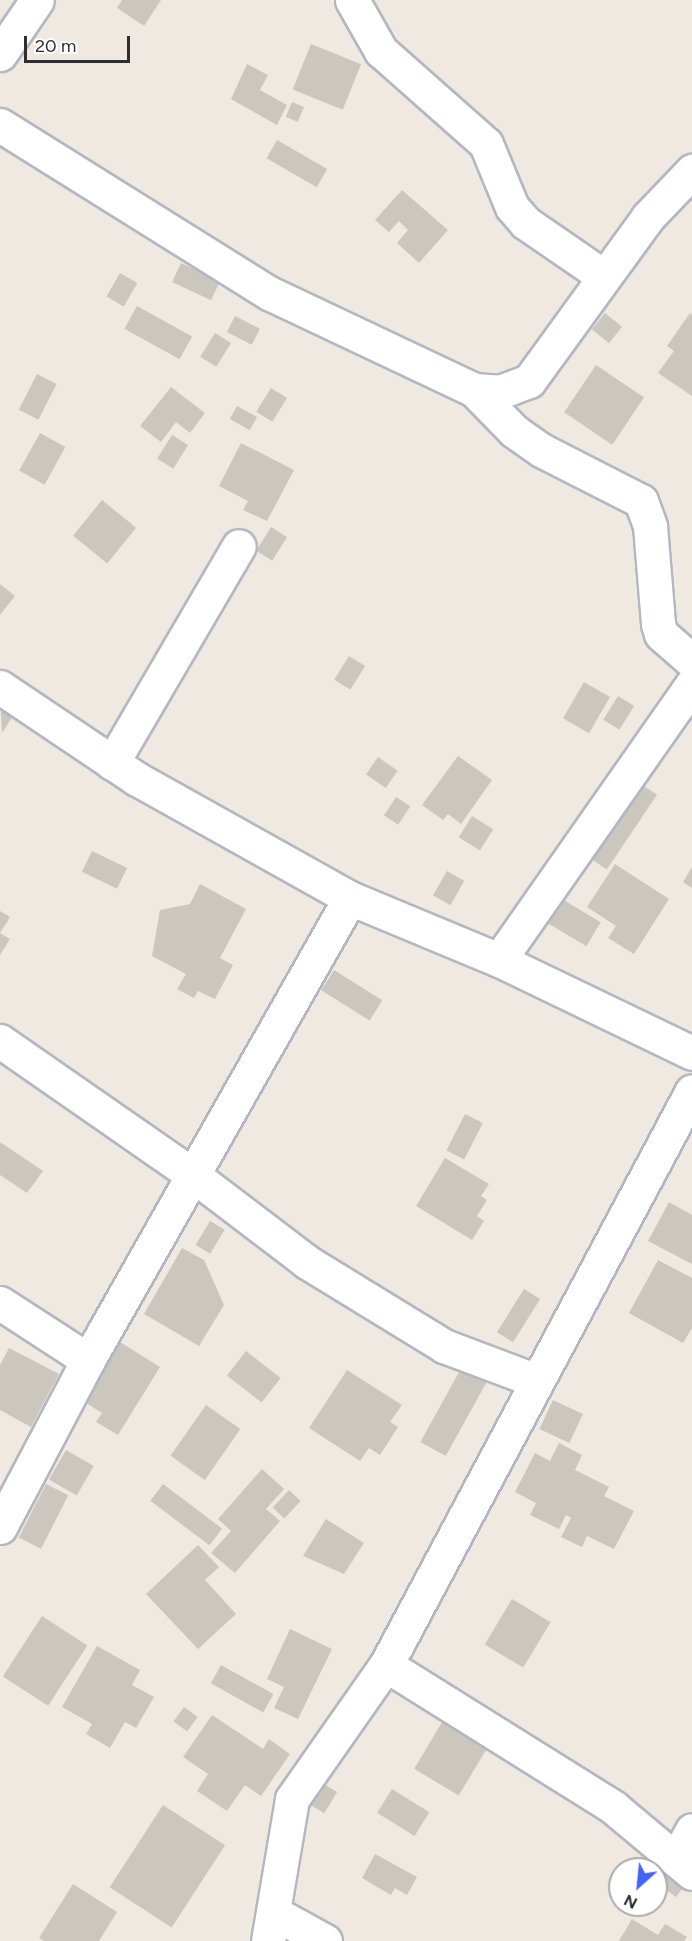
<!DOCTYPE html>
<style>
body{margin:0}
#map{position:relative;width:692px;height:1941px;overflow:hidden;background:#efe9e1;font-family:Figtree,sans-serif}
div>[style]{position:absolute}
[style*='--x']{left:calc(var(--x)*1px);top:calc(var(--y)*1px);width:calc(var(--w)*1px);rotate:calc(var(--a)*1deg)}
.building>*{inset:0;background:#cbc7bf;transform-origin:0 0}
.roads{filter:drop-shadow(2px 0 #b4b7c1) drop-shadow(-2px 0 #b4b7c1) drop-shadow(0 2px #b4b7c1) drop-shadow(0 -2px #b4b7c1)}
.minor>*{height:33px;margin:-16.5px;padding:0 16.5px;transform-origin:16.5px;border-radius:16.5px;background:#fff}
span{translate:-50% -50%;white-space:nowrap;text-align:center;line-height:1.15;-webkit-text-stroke:4.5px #fff;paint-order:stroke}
.north{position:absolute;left:608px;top:1857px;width:60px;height:60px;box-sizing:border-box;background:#fff;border:2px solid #ababab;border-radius:50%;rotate:207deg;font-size:16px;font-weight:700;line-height:24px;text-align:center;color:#2e2e2e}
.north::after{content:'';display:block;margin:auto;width:21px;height:27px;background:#4264fb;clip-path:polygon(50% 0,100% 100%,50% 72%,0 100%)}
.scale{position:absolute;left:24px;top:36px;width:106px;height:27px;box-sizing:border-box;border:3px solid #2e2e2e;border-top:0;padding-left:8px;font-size:18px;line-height:21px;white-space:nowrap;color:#2e2e2e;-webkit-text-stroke:4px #fff;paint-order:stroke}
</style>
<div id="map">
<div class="building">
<i style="clip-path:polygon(122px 0,161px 0,144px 26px,117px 8px)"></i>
<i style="left:311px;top:44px;width:54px;height:49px;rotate:22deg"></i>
<i style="clip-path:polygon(247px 64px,268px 75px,260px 90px,287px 105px,277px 125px,231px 99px)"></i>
<i style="left:292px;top:102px;width:13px;height:16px;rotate:23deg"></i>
<i style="left:277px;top:140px;width:58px;height:21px;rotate:30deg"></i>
<i style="clip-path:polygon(402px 190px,448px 230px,419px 263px,397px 243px,408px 230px,399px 221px,389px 232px,375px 220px)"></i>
<i style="left:181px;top:263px;width:43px;height:21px;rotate:25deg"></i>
<i style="left:120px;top:273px;width:20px;height:27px;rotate:30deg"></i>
<i style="left:137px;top:306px;width:63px;height:26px;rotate:29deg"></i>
<i style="left:605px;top:313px;width:22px;height:21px;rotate:39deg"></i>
<i style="clip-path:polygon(690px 313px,692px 315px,692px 396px,658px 373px,674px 351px,667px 346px)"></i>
<i style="left:235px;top:316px;width:28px;height:18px;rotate:27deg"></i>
<i style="left:215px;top:333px;width:19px;height:28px;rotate:32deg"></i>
<i style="left:596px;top:365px;width:58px;height:57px;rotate:34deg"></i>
<i style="left:37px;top:374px;width:22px;height:40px;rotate:27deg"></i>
<i style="clip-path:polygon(171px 387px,205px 413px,190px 433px,176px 422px,161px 442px,140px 426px)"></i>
<i style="left:271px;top:388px;width:19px;height:28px;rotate:32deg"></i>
<i style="left:237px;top:406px;width:23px;height:15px;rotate:29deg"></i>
<i style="left:40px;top:433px;width:29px;height:43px;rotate:29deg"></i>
<i style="left:172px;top:435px;width:19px;height:28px;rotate:32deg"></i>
<i style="clip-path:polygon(241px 443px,294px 470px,267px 521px,243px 510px,248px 501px,219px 486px)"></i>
<i style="left:102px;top:500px;width:44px;height:46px;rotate:39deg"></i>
<i style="left:271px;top:527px;width:19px;height:28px;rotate:32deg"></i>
<i style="clip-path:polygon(0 584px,15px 596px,0 615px)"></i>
<i style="left:349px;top:656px;width:19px;height:28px;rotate:32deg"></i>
<i style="left:584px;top:682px;width:30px;height:42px;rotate:30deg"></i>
<i style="clip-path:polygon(0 693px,13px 701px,7px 712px,13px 716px,2px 733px)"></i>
<i style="left:618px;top:696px;width:19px;height:28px;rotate:32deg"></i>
<i style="clip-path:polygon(458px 756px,492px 780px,461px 824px,448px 814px,443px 820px,422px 805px)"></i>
<i style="left:378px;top:757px;width:24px;height:21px;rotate:35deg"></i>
<i style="left:638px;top:782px;width:23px;height:90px;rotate:34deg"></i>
<i style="left:396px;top:797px;width:17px;height:22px;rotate:33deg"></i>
<i style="left:472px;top:816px;width:25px;height:25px;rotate:32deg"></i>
<i style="left:92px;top:851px;width:39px;height:23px;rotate:26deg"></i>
<i style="clip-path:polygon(615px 864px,669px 899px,634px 954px,608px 938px,616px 926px,587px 907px)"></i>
<i style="clip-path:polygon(692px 867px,692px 888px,683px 882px)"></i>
<i style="left:447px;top:871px;width:20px;height:28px;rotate:30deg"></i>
<i style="clip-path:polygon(200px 884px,246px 909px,220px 958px,233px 965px,215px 999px,198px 991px,194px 998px,177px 989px,186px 974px,152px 956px,160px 910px,190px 904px)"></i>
<i style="left:557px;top:896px;width:51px;height:28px;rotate:31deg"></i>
<i style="clip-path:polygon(0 911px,10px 917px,0 933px,10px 939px,0 955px)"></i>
<i style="left:334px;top:970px;width:57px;height:24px;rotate:32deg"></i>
<i style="left:465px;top:1114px;width:20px;height:41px;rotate:27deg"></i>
<i style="clip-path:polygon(0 1142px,43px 1171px,27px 1193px,0 1175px)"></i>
<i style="clip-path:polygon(445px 1158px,489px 1184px,481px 1196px,487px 1200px,477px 1216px,484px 1221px,472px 1240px,416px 1206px)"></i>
<i style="clip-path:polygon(669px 1202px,692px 1215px,692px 1264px,648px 1241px)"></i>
<i style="left:210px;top:1221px;width:17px;height:28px;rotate:31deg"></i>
<i style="clip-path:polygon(182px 1248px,204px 1260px,224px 1305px,199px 1346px,144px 1314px)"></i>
<i style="clip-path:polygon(658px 1260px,692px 1278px,692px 1328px,683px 1343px,629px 1313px)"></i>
<i style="left:524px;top:1289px;width:19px;height:51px;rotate:32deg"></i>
<i style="clip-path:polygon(120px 1342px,160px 1367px,118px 1435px,96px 1422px,102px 1413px,83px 1401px)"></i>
<i style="clip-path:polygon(9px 1348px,59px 1374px,31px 1427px,0 1410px,0 1365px)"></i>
<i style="left:246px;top:1351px;width:44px;height:31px;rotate:38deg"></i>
<i style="left:463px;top:1365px;width:29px;height:88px;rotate:29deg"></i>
<i style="clip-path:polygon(347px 1370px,402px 1405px,390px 1422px,398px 1427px,380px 1455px,369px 1448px,360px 1461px,309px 1428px)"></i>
<i style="left:553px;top:1400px;width:33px;height:32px;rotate:25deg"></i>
<i style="left:206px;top:1405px;width:42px;height:62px;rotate:35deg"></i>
<i style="clip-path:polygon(559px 1443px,582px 1455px,575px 1470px,609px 1487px,604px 1496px,634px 1511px,614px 1549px,587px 1536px,582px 1547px,561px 1537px,571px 1518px,566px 1515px,559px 1529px,530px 1515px,536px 1503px,515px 1492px,535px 1453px,550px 1461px)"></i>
<i style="left:66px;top:1450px;width:32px;height:34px;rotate:30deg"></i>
<i style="clip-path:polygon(262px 1469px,284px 1489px,266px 1509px,280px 1521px,235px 1573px,211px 1553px,231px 1531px,218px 1519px)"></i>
<i style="left:46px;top:1484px;width:25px;height:60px;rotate:27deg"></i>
<i style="left:163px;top:1484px;width:74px;height:21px;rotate:37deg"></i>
<i style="left:289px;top:1490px;width:16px;height:24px;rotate:43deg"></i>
<i style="clip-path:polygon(326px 1519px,364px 1543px,344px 1574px,303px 1556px)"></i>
<i style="clip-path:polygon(198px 1545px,219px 1567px,205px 1580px,236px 1614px,198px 1649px,146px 1594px)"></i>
<i style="left:512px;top:1599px;width:45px;height:53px;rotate:31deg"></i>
<i style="left:42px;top:1616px;width:54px;height:72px;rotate:33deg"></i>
<i style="clip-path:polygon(290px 1629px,332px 1649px,298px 1719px,274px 1708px,284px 1687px,267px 1679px)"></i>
<i style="clip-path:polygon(97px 1646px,140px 1670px,132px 1685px,154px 1697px,136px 1728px,125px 1722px,110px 1748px,86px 1734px,92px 1724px,62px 1707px)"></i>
<i style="left:221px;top:1665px;width:60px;height:21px;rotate:29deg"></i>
<i style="left:184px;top:1707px;width:17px;height:18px;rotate:36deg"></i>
<i style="clip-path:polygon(212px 1715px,263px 1749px,269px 1739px,290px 1754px,261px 1796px,245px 1785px,227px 1811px,197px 1791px,208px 1774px,183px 1757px)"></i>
<i style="left:444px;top:1719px;width:52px;height:58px;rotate:31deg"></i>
<i style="left:314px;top:1778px;width:27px;height:25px;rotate:31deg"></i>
<i style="left:392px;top:1789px;width:44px;height:28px;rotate:32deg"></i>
<i style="left:163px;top:1805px;width:74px;height:98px;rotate:33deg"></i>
<i style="clip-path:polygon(375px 1854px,417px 1877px,407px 1895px,395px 1888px,391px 1895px,362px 1878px)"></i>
<i style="clip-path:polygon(662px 1859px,689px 1880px,676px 1897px,656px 1882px,655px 1869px)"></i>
<i style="clip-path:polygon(73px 1884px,117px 1912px,99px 1941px,44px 1941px,39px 1938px)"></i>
<i style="clip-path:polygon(632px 1919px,658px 1935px,665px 1924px,687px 1937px,684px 1941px,619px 1941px)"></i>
</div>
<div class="roads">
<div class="minor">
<i style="--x:352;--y:0;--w:59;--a:60.4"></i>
<i style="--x:381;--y:51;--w:140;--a:41.5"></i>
<i style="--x:486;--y:144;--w:68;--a:67.6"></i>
<i style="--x:512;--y:207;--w:21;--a:49"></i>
<i style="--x:526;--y:223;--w:93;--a:34.5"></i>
<i style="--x:0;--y:54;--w:65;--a:-55.6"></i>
<i style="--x:0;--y:125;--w:317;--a:32"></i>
<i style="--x:269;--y:293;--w:227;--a:25.3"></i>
<i style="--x:474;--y:390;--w:26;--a:4"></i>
<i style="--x:500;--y:392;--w:31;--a:-21"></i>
<i style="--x:529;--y:381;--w:203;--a:-54"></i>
<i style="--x:648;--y:217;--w:64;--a:-46.3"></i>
<i style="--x:474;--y:390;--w:57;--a:45.7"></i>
<i style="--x:514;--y:431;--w:33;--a:35"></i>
<i style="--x:541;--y:450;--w:112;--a:27"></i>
<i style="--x:641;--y:501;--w:27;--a:70"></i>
<i style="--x:650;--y:526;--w:98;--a:85.3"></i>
<i style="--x:658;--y:624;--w:10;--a:73"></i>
<i style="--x:661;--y:634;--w:41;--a:41.1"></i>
<i style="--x:0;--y:687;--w:165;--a:33.9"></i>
<i style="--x:137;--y:779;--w:244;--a:29.2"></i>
<i style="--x:350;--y:898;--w:161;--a:22.6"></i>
<i style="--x:499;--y:960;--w:214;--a:25.7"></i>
<i style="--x:112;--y:763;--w:251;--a:-59.7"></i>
<i style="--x:499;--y:960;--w:337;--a:-55"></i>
<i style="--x:0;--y:1041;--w:235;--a:34.8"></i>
<i style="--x:193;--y:1175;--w:143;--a:37.3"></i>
<i style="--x:307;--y:1262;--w:161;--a:31.5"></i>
<i style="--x:444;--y:1346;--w:99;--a:20.6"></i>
<i style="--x:0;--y:1303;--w:105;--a:32.9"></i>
<i style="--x:0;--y:1527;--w:189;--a:-62.2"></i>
<i style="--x:88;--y:1360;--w:531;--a:-60.44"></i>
<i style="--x:386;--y:1665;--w:268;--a:32"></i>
<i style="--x:613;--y:1807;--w:103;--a:39.9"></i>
<i style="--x:676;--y:1859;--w:33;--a:-61"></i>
<i style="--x:276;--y:1914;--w:56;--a:28.9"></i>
<i style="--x:268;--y:1941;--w:144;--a:-80.4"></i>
<i style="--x:292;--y:1799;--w:164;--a:-55"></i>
<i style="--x:386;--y:1665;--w:650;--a:-61.94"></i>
</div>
</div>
<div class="north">N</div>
<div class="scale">20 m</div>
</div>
